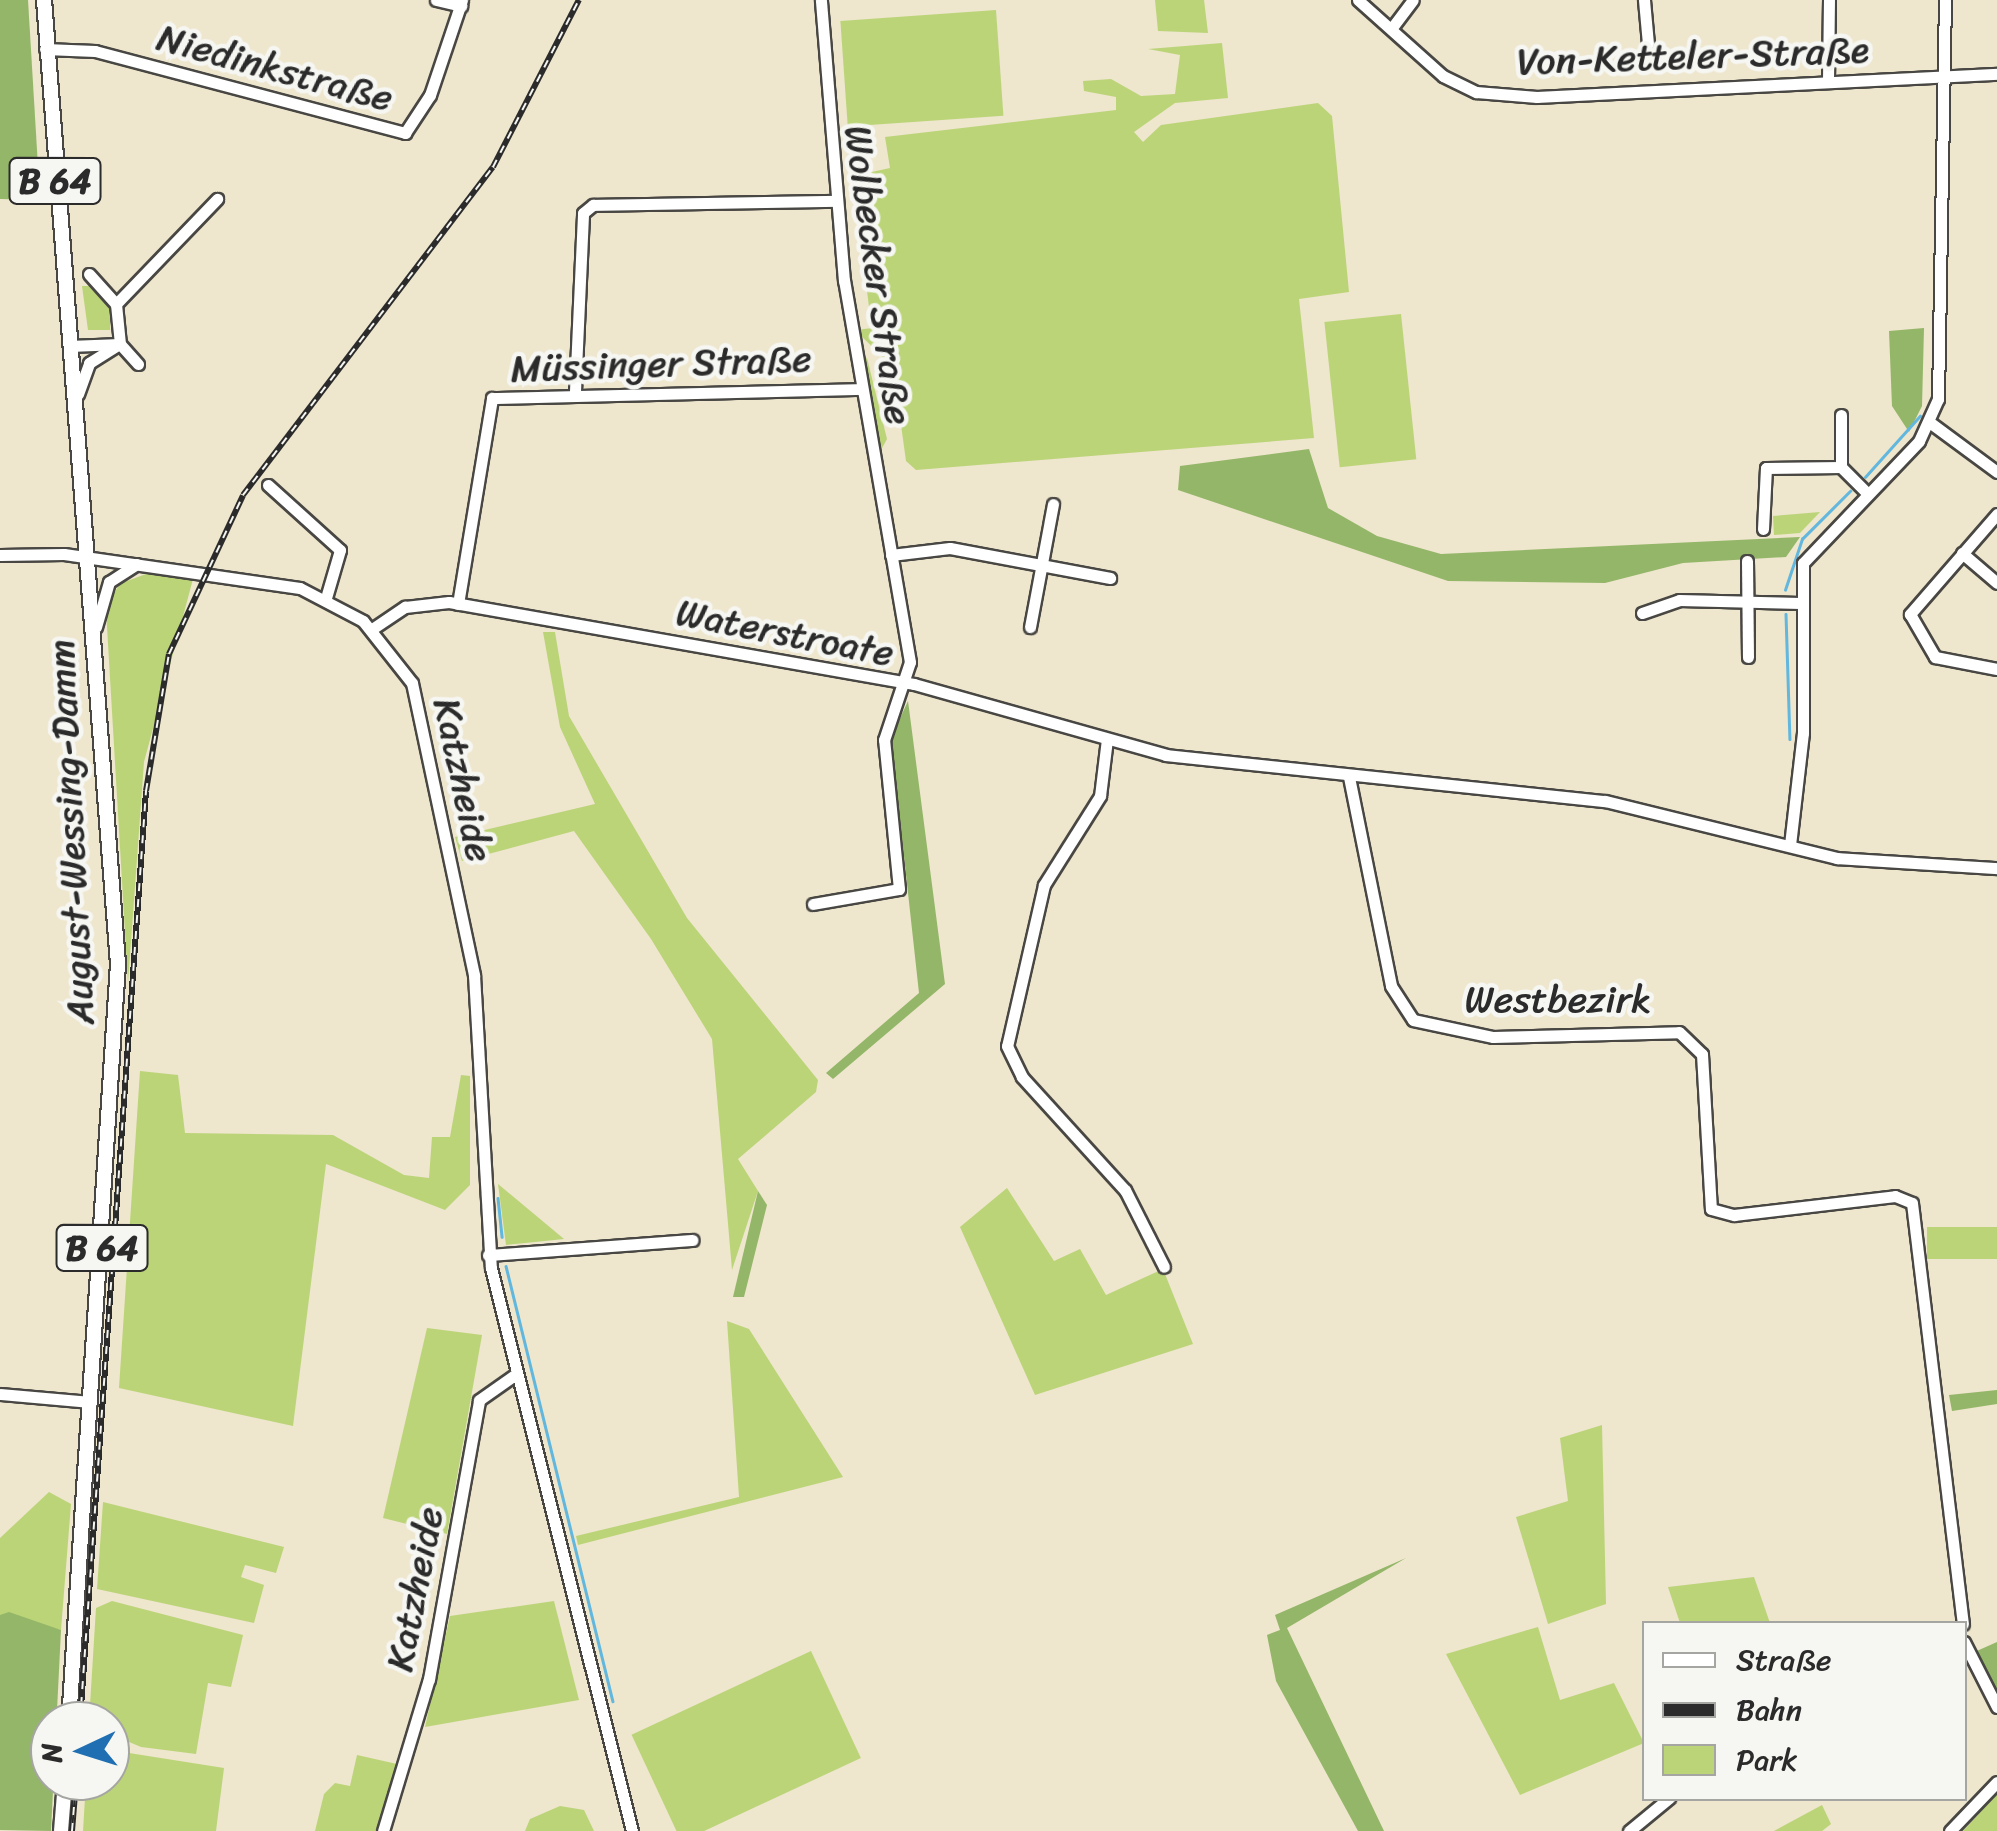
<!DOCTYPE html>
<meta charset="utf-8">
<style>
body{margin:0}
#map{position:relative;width:1997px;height:1831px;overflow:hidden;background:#eee6cd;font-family:Sriracha,sans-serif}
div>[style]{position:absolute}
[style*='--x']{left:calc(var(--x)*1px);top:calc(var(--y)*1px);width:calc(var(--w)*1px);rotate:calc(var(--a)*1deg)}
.green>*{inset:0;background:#bbd478;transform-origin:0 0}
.forest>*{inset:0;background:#94b668}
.stream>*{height:2.5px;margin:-1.25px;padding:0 1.25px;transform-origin:1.25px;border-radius:1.25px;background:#62b7de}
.roads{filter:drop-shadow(2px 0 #484743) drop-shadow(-2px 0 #484743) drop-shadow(0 2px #484743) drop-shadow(0 -2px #484743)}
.minor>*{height:11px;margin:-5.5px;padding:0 5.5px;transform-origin:5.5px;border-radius:5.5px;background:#fff}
.major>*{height:14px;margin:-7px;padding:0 7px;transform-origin:7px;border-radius:7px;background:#fff}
.rail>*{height:6px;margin-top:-3px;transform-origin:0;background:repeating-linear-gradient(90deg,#f6f6f2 0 8px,#2b2b2b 0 16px);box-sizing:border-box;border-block:2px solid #2b2b2b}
span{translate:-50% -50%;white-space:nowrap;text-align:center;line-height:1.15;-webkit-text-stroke:9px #f6f6f2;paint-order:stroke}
.shield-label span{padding:2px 8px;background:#f6f6f2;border:2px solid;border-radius:8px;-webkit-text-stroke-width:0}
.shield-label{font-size:35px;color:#2b2b2b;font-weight:700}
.street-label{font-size:38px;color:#2b2b2b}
.legend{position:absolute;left:1642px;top:1621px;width:325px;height:180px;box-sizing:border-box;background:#f6f6f2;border:2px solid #a5a5a2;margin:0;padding:12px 18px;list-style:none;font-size:30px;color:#2b2b2b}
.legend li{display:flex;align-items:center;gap:20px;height:50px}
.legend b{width:50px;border:2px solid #a5a5a2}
.north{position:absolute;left:30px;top:1701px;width:100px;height:100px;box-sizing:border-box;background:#f6f6f2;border:2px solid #a5a5a2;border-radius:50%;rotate:266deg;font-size:28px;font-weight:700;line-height:40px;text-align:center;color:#2b2b2b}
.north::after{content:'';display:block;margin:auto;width:35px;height:45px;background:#1f6fb2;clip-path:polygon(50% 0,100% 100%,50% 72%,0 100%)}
</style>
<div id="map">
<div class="green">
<i style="clip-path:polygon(1155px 0,1204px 0,1208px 33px,1158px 31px)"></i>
<i style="left:996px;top:10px;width:106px;height:156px;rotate:86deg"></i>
<i style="clip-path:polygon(1222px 43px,1228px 98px,1175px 103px,1134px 132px,1143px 142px,1161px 125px,1318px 103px,1332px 116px,1349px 292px,1299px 299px,1314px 438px,916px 470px,906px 461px,893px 367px,855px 330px,882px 327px,880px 306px,869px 307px,857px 209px,874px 206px,858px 175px,890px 168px,885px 137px,1116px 110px,1116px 97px,1084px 91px,1083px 81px,1111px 79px,1141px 96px,1175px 94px,1180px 55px,1148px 49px)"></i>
<i style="clip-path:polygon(82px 286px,95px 286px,111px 311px,110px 330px,88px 330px)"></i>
<i style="left:1401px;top:314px;width:146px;height:77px;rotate:84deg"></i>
<i style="clip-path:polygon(867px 358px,887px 439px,881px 450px,861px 361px)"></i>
<i style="clip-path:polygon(1820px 512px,1800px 533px,1774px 535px,1773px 516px)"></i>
<i style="clip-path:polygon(146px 574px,193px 579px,144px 762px,128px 983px,106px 610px,119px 584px)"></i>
<i style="clip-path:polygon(543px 632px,555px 632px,569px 716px,687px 918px,818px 1080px,816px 1092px,738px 1159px,758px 1191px,732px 1270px,712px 1039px,651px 939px,574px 831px,462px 861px,455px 837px,595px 804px,560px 727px)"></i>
<i style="clip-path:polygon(140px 1071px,178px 1075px,185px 1133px,333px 1135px,404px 1175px,429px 1178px,432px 1137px,450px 1137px,461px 1075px,470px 1076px,470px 1185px,445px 1210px,326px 1164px,293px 1426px,119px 1388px)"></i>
<i style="clip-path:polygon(498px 1184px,564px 1239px,506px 1245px)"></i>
<i style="clip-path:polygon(1007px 1188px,1054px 1261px,1080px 1249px,1106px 1295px,1163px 1269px,1193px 1344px,1035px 1395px,960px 1227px)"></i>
<i style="left:1997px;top:1227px;width:32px;height:70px;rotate:90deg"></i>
<i style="clip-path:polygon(727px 1321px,749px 1329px,843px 1477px,578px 1545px,576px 1536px,739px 1497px)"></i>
<i style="clip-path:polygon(427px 1328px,482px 1335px,447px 1534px,383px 1518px)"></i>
<i style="clip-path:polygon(1602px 1425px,1606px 1604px,1548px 1624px,1516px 1517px,1568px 1501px,1560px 1438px)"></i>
<i style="clip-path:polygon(49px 1492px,71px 1504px,61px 1630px,0 1615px,0 1538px)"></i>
<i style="clip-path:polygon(103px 1502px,284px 1547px,276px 1573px,245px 1565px,241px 1577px,264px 1585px,254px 1623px,97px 1589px)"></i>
<i style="clip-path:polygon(1754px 1577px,1770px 1623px,1680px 1623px,1668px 1587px)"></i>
<i style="clip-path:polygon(112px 1601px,243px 1635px,231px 1687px,208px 1683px,196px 1754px,141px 1747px,110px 1734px,110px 1721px,89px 1721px,96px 1608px)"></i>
<i style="clip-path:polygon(554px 1601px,579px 1700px,425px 1727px,450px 1616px)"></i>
<i style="clip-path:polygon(1538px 1627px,1560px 1700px,1614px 1683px,1644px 1743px,1520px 1795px,1446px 1654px)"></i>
<i style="left:811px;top:1651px;width:118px;height:198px;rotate:65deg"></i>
<i style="clip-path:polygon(110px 1750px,224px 1768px,216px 1831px,83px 1831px,86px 1781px,110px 1781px)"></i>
<i style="clip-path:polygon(357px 1755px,397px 1764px,376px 1831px,315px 1831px,324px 1794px,335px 1783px,350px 1786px)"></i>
<i style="clip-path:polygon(1997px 1794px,1997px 1831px,1963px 1831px)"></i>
<i style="clip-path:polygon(1822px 1805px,1831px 1824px,1822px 1831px,1774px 1831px)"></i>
<i style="clip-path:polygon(560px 1806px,584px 1810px,594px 1831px,525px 1831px,530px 1819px)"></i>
</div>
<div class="forest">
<i style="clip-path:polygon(0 0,28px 0,40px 200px,0 199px)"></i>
<i style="clip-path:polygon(1924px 328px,1922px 406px,1909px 432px,1892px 406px,1889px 331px)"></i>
<i style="clip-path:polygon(1309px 449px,1328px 508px,1377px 536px,1441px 554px,1800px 537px,1786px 557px,1683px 563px,1605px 583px,1448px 581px,1178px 490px,1180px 466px)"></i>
<i style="clip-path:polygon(908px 701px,945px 984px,833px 1079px,826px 1073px,919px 993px,891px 738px)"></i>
<i style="clip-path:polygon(758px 1191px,767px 1205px,744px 1297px,733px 1297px)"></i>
<i style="clip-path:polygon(1997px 1390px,1997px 1404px,1952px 1411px,1949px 1395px)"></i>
<i style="clip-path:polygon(1406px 1558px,1287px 1628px,1384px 1831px,1358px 1831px,1276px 1681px,1267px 1635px,1280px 1630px,1275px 1615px)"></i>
<i style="clip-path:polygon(9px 1612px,61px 1630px,51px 1831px,0 1830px,0 1615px)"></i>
<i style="clip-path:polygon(1997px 1642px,1997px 1701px,1970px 1654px)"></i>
</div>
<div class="stream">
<i style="--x:1865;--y:477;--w:82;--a:-48"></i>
<i style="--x:1785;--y:590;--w:54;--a:-71.6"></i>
<i style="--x:1802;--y:539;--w:68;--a:-45"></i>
<i style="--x:1786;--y:614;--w:125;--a:88.2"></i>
<i style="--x:498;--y:1198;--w:39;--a:84"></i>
<i style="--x:506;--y:1266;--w:448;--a:76.2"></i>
</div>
<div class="roads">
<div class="minor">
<i style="--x:436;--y:0;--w:26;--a:13"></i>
<i style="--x:1358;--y:0;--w:114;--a:41.8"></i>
<i style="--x:1443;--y:76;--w:37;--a:26"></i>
<i style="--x:1476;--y:92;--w:61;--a:4.7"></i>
<i style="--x:1537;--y:97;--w:461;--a:-2.9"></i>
<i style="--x:1644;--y:0;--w:44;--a:84.8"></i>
<i style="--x:1394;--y:25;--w:31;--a:-53"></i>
<i style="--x:45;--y:49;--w:50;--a:2.3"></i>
<i style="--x:95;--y:51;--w:321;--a:14.8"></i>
<i style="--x:405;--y:133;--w:45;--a:-56.7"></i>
<i style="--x:430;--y:95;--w:100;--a:-71.4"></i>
<i style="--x:1828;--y:81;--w:81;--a:-89.3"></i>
<i style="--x:89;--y:274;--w:40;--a:48"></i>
<i style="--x:116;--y:304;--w:40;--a:84.3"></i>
<i style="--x:116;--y:304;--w:146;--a:-46.1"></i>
<i style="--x:69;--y:346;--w:51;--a:-2.2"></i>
<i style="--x:120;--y:344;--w:27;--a:48"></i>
<i style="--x:575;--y:391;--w:178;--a:-87.4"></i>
<i style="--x:583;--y:213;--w:13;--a:-39"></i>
<i style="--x:593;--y:205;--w:241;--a:-1"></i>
<i style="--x:78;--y:394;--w:33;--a:-70"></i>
<i style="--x:89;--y:363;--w:36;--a:-32"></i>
<i style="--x:1841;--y:415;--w:52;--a:90"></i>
<i style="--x:1932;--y:424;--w:81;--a:36.4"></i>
<i style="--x:268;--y:485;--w:97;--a:42.1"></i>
<i style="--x:340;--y:550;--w:50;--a:106.3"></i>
<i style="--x:1997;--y:514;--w:133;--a:131"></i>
<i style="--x:1910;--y:614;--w:50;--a:59.8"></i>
<i style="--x:1935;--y:657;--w:63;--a:11"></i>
<i style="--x:1763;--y:529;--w:61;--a:-87.2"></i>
<i style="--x:1766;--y:468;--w:75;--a:-0.8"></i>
<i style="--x:1841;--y:467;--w:37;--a:45"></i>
<i style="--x:1962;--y:553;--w:46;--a:40.6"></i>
<i style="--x:0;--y:555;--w:64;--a:-0.9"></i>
<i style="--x:64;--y:554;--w:238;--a:8.2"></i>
<i style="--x:300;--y:588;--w:71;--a:27.6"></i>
<i style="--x:363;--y:621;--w:79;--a:51.7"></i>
<i style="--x:412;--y:683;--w:299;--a:78"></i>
<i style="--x:474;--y:975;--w:293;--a:86.7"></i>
<i style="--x:491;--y:1268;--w:580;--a:75.94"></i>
<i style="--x:891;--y:555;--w:59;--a:-6.8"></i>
<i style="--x:950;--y:548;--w:163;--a:10.6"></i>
<i style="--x:1747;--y:561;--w:96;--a:89.4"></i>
<i style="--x:458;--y:604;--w:209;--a:-80.6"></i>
<i style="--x:492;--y:398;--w:368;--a:-1.4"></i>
<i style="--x:1642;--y:613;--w:39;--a:-19"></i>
<i style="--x:1679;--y:600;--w:121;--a:1.4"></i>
<i style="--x:96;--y:627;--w:47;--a:-73.9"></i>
<i style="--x:109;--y:582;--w:33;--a:-33"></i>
<i style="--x:1030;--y:627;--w:125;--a:-79.4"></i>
<i style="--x:372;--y:629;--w:40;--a:-34"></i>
<i style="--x:405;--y:607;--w:44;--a:-6.5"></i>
<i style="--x:449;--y:602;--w:472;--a:10"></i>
<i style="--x:914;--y:684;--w:262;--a:15.7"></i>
<i style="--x:1166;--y:755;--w:441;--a:6"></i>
<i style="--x:1605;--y:801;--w:239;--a:13.8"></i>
<i style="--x:1837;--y:858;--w:160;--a:3.6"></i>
<i style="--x:1107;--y:739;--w:57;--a:97"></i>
<i style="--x:1100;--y:796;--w:105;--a:122.2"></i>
<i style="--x:1044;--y:885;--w:165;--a:102.9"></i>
<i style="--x:1007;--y:1046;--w:34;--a:64"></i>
<i style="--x:1022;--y:1077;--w:153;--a:47.7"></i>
<i style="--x:1125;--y:1190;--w:86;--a:63.1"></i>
<i style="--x:1349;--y:777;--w:213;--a:78.6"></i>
<i style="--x:1391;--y:986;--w:40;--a:57.1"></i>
<i style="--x:1413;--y:1020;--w:82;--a:12"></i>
<i style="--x:1493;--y:1037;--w:186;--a:-1.5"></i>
<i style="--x:1679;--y:1032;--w:32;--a:44"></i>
<i style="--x:1702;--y:1054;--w:155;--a:86.7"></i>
<i style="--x:1711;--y:1209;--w:24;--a:15"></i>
<i style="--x:1734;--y:1215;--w:162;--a:-6.7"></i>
<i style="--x:1895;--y:1196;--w:18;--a:22"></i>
<i style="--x:1912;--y:1203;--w:424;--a:83.1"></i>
<i style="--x:1790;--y:845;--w:113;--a:-83.4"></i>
<i style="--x:1803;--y:733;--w:170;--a:-90"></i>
<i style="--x:1803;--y:563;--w:168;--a:-46.4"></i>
<i style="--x:1919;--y:441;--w:46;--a:-65.7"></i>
<i style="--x:1938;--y:399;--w:399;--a:-89"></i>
<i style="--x:813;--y:904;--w:87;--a:-9.9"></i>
<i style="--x:899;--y:889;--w:150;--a:-95.7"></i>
<i style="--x:884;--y:740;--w:82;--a:-71.6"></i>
<i style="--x:910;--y:662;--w:387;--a:-99.8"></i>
<i style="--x:844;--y:281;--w:282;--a:-94.7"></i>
<i style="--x:488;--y:1255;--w:205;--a:-4.2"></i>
<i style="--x:0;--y:1394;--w:91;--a:5"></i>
<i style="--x:1964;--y:1642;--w:73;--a:63.1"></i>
<i style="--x:383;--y:1831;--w:159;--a:-73.2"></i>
<i style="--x:429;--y:1679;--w:283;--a:-79.8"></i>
<i style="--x:479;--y:1400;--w:45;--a:-35.1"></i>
<i style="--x:1629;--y:1831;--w:52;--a:-39.5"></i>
<i style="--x:1950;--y:1831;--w:68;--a:-46.2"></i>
</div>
<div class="major">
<i style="--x:44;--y:0;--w:967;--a:85.61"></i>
<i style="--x:118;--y:964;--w:759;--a:93.7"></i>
<i style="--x:61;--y:1831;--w:50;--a:-85.4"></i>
</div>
</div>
<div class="rail">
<i style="--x:80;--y:1721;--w:932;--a:-85.94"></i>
<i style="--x:146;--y:791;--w:139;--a:-80.5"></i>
<i style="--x:169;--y:654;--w:175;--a:-65"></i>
<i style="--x:243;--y:495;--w:412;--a:-52.7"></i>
<i style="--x:493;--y:167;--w:188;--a:-62.8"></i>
<i style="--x:72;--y:1831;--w:50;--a:-85.4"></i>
</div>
<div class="shield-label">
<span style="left:55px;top:181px">B 64</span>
<span style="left:102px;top:1248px">B 64</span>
</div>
<div class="street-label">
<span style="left:1693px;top:56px;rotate:-2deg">Von-Ketteler-Straße</span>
<span style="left:275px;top:68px;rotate:15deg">Niedinkstraße</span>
<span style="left:878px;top:275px;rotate:82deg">Wolbecker Straße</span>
<span style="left:661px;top:364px;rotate:-2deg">Müssinger Straße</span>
<span style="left:785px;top:633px;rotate:11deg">Waterstroate</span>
<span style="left:463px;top:780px;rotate:78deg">Katzheide</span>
<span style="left:71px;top:832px;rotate:-93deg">August-Wessing-Damm</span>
<span style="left:1558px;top:1000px">Westbezirk</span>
<span style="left:415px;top:1589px;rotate:-79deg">Katzheide</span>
</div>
<ul class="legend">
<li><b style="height:12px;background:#fff"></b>Straße</li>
<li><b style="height:12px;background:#2b2b2b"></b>Bahn</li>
<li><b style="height:28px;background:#bbd478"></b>Park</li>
</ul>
<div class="north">N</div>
</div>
